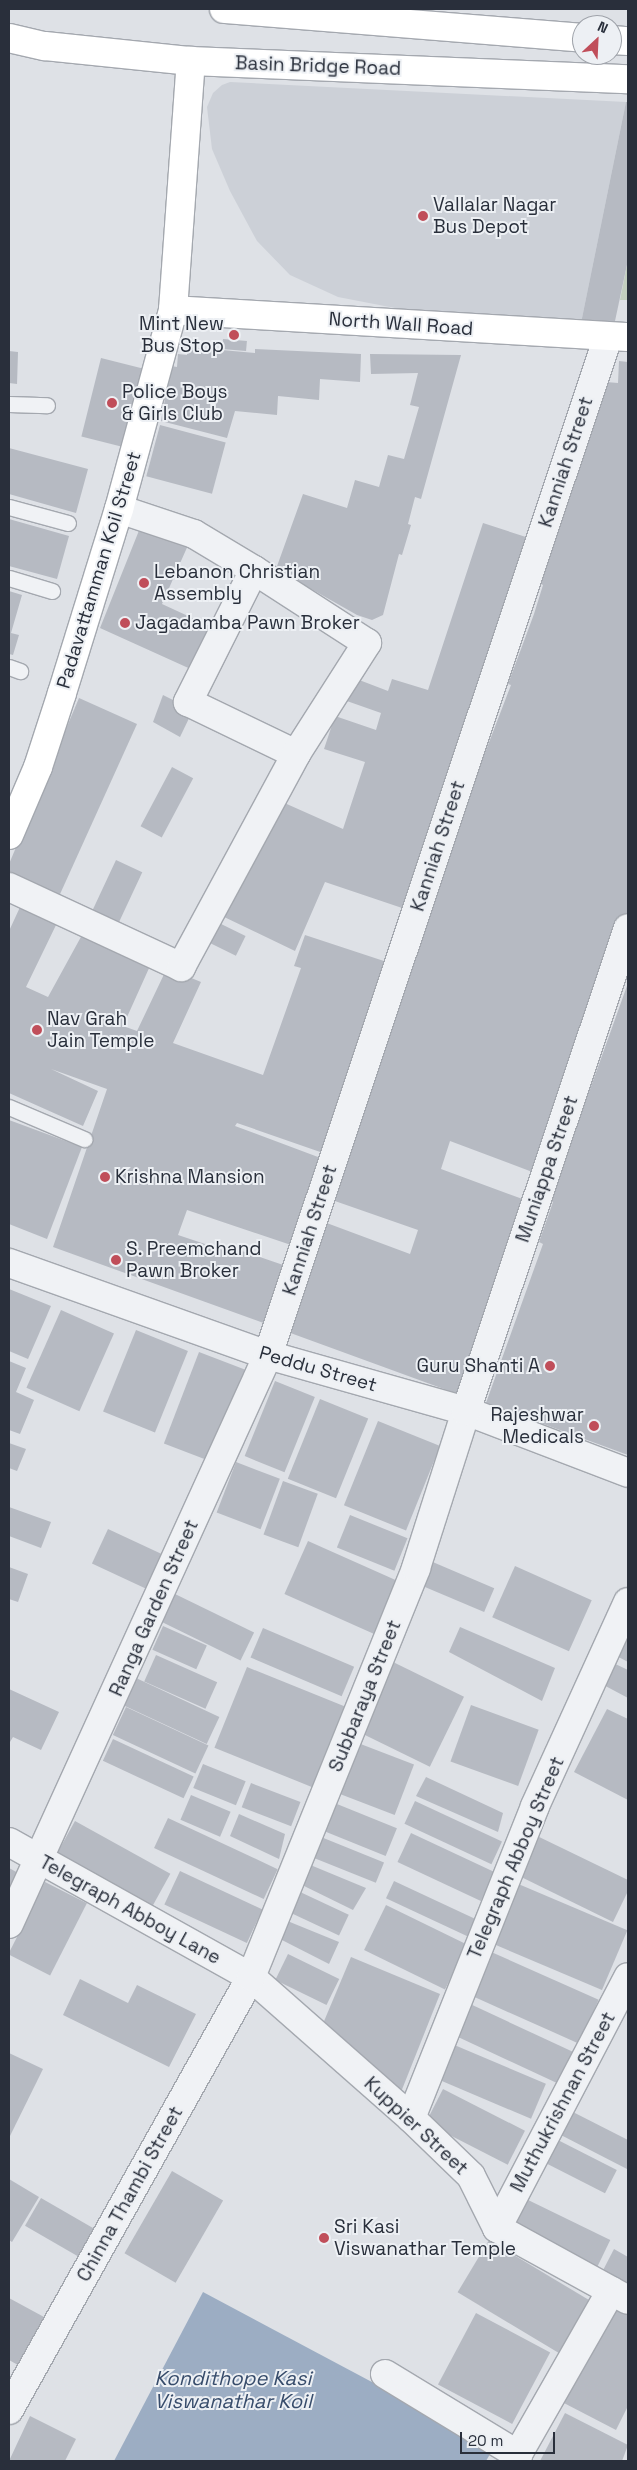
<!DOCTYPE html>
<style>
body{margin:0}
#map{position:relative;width:637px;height:2470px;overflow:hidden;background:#dee1e6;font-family:"Space Grotesk",sans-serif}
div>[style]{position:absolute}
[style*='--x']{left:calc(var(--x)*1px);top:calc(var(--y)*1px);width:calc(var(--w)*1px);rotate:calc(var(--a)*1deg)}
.built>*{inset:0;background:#ccd0d7}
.green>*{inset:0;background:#c3cfc0}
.water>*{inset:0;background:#9cadc3}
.building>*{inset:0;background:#b6bac2;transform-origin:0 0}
.roads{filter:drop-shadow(1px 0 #a4a8af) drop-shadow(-1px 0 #a4a8af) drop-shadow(0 1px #a4a8af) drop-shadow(0 -1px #a4a8af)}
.lane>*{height:15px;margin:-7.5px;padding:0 7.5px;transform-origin:7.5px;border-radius:7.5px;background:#f0f2f5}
.street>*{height:28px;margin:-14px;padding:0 14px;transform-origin:14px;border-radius:14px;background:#f0f2f5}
.secondary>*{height:28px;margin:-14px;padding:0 14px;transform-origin:14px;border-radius:14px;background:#fff}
.primary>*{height:28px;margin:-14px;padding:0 14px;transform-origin:14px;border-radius:14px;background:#fff}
.dots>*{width:14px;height:14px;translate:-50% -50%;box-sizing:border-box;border:2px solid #edf0f4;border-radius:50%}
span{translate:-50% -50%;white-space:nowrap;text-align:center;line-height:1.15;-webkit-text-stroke:4px #edf0f4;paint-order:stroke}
.street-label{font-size:19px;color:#292f3b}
.poi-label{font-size:19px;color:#292f3b}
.left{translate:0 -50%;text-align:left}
.right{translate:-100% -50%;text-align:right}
.water-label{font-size:20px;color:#374c6b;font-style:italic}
.frame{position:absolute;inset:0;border:10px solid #292f3b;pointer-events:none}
.north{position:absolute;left:572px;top:15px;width:50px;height:50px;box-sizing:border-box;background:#edf0f4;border:1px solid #9fa3aa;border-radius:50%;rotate:25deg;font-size:14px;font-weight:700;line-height:20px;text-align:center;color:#292f3b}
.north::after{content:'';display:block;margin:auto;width:18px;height:22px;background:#c04e5a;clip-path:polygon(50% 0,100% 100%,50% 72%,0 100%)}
.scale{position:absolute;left:460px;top:2432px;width:95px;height:22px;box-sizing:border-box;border:2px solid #292f3b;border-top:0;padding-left:6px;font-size:15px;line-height:18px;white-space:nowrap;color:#292f3b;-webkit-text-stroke:4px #edf0f4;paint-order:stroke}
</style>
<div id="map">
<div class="built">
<i style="clip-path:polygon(230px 82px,626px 102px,581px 323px,400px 309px,338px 297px,290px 275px,257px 241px,230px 191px,212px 149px,207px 107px,213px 93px,222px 85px)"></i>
</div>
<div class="green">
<i style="clip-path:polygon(628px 260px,628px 300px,620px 300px)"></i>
</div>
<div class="water">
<i style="clip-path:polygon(203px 2292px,494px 2447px,486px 2461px,114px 2461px)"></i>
</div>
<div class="building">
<i style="clip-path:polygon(626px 102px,628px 102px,628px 260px,615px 321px,581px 323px)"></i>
<i style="left:223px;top:339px;width:24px;height:10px;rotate:5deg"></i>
<i style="clip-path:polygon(188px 347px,255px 353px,255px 349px,361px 354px,360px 382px,320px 379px,319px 400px,278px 396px,277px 415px,235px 411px,227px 438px,161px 421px,171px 366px,177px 367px,178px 354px,187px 355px)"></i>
<i style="clip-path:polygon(9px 351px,18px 352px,17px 384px,9px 383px)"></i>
<i style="clip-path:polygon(370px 354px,461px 355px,421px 499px,415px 497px,408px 524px,411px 525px,402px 555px,399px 554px,383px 615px,372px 620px,357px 615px,276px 569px,303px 494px,347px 508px,355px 480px,379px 487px,388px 455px,404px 459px,419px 407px,410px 405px,418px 373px,371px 374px)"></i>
<i style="left:101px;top:358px;width:45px;height:81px;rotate:14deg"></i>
<i style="clip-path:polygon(619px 361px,628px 362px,628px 911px,535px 1173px,450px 1141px,441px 1169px,528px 1201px,463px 1396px,285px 1331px,324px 1222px,410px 1254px,418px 1230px,332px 1200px,422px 939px,419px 938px,470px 792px,511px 685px,508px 684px,534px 614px,543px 585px,541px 584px,606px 382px,618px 383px)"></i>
<i style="left:160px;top:425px;width:68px;height:53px;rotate:15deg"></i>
<i style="clip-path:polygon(9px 448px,88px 469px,76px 513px,9px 494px)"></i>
<i style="clip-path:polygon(9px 519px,69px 536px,57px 579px,9px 566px)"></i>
<i style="clip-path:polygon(142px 523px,189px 543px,162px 604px,214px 628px,195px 671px,100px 628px)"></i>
<i style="clip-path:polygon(483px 523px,529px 538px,411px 911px,325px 882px,295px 951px,220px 915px,280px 801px,343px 829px,365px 762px,324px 749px,335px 716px,376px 730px,381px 713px,344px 700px,354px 678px,388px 691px,392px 679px,428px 690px)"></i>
<i style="clip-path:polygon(9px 591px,22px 595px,11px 633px,19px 635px,13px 655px,9px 654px)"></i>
<i style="clip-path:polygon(163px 695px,193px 710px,180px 737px,153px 722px)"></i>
<i style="clip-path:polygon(79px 698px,137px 724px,56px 903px,9px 881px,9px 864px)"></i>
<i style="left:172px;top:767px;width:24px;height:67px;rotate:28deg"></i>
<i style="left:116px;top:860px;width:29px;height:66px;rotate:25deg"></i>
<i style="clip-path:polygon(21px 905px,57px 923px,26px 987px,48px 997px,82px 935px,150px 966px,123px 1026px,137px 1031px,167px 968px,201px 982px,173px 1043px,263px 1075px,301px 968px,294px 966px,305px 935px,393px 964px,326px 1154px,237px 1123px,235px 1126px,326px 1160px,297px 1247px,187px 1210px,178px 1235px,235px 1254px,236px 1249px,289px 1267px,269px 1325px,53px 1247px,107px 1089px,51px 1069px,98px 1091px,83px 1126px,9px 1093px,9px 931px)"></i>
<i style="left:215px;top:921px;width:34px;height:22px;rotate:26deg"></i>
<i style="clip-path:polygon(628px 983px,628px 1455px,486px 1403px,543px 1244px,539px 1242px,553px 1202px,550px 1201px)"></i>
<i style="clip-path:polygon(9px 1120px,82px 1147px,47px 1239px,9px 1224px)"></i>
<i style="clip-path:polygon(9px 1289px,51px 1306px,28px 1359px,9px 1351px)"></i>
<i style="left:61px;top:1310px;width:58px;height:85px;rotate:24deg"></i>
<i style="left:136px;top:1330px;width:56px;height:88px;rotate:22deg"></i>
<i style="left:199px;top:1352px;width:49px;height:98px;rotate:21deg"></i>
<i style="clip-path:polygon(9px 1361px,26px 1368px,16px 1392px,34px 1400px,20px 1434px,9px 1430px)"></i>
<i style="left:275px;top:1381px;width:43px;height:81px;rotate:22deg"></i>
<i style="left:320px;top:1399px;width:52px;height:86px;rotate:22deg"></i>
<i style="left:378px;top:1421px;width:67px;height:91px;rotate:22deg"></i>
<i style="clip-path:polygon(9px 1443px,26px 1449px,17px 1471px,9px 1468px)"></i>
<i style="left:236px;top:1462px;width:47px;height:54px;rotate:21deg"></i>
<i style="left:283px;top:1481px;width:37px;height:57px;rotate:20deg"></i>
<i style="clip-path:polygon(9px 1507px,51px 1522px,41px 1548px,9px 1536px)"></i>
<i style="left:350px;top:1515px;width:62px;height:35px;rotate:22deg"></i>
<i style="left:108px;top:1529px;width:61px;height:38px;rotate:25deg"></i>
<i style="left:308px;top:1541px;width:105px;height:58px;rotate:24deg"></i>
<i style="left:428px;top:1560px;width:72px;height:26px;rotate:23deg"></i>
<i style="left:515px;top:1566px;width:84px;height:56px;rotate:24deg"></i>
<i style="clip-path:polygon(9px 1567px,28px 1574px,18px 1602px,9px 1599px)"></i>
<i style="left:175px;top:1594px;width:88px;height:31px;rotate:26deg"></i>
<i style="left:163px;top:1626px;width:48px;height:26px;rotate:24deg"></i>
<i style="clip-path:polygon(460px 1627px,555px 1668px,542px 1701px,449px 1652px)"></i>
<i style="left:263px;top:1628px;width:99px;height:32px;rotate:23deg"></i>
<i style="clip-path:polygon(618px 1637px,628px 1642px,628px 1662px,611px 1653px)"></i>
<i style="left:156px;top:1655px;width:67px;height:29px;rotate:24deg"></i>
<i style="clip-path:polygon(607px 1660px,628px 1670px,628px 1698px,598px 1682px)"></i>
<i style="left:393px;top:1662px;width:79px;height:78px;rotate:26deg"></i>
<i style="left:247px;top:1667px;width:105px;height:87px;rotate:22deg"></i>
<i style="left:136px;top:1678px;width:92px;height:30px;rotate:25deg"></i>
<i style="clip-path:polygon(9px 1689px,59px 1712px,41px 1750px,13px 1737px,10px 1742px,9px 1741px)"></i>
<i style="left:471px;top:1705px;width:72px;height:60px;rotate:20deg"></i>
<i style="left:126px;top:1707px;width:91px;height:31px;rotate:25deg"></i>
<i style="clip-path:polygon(607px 1709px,628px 1719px,628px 1800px,574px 1772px)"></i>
<i style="left:113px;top:1739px;width:89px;height:24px;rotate:25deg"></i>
<i style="left:358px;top:1743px;width:60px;height:54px;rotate:21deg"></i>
<i style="left:203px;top:1764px;width:46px;height:26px;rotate:22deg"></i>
<i style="clip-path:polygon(426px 1777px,503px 1813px,498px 1832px,416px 1796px)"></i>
<i style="left:251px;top:1783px;width:53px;height:26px;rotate:21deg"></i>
<i style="left:191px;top:1795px;width:43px;height:27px;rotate:23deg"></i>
<i style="left:415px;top:1801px;width:96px;height:25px;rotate:25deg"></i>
<i style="left:332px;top:1802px;width:70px;height:30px;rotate:22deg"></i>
<i style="clip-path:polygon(239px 1814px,285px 1834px,279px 1859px,230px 1836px)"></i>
<i style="left:168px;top:1818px;width:121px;height:33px;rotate:25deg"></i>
<i style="left:75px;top:1821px;width:109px;height:45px;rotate:29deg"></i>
<i style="left:411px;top:1833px;width:92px;height:32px;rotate:25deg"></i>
<i style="clip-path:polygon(533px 1834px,628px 1880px,628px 1891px,613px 1922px,513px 1873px)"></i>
<i style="left:321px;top:1837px;width:68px;height:22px;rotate:22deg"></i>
<i style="clip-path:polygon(308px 1864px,366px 1888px,353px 1910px,300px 1884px)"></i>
<i style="clip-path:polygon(9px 1868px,22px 1875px,9px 1900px)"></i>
<i style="left:180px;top:1871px;width:91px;height:37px;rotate:25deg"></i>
<i style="left:394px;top:1881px;width:91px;height:19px;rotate:25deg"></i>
<i style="left:45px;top:1882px;width:47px;height:81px;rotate:27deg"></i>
<i style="left:516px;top:1883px;width:121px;height:65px;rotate:23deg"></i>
<i style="left:298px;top:1891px;width:56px;height:23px;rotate:25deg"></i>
<i style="left:386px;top:1905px;width:90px;height:50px;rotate:26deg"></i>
<i style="clip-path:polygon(285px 1920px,339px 1942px,329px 1964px,278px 1938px)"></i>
<i style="left:489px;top:1951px;width:120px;height:48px;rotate:24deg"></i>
<i style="left:288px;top:1954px;width:57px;height:29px;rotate:26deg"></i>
<i style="clip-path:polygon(351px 1957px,440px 1994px,401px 2092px,322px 2026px)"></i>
<i style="clip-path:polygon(80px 1979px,128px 2003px,137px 1985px,196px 2014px,169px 2067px,63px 2015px)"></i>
<i style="left:468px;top:2003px;width:118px;height:35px;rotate:25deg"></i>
<i style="left:452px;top:2044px;width:102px;height:38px;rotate:23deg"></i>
<i style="clip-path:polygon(9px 2053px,43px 2069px,9px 2138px)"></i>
<i style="left:443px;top:2089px;width:92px;height:38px;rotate:27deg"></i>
<i style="clip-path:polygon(569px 2110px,628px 2140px,627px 2169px,557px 2133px)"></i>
<i style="left:550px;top:2136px;width:75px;height:26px;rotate:27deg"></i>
<i style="left:172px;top:2171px;width:59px;height:95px;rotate:30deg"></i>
<i style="clip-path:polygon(9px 2179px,39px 2197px,12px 2242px,9px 2240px)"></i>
<i style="left:41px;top:2198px;width:64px;height:32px;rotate:30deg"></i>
<i style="left:524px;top:2198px;width:96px;height:34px;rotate:26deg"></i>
<i style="left:489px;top:2240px;width:122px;height:61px;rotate:31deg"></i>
<i style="clip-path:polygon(614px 2249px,628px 2257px,628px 2292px,599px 2278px)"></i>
<i style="clip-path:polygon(9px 2298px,44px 2317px,18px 2365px,9px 2360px)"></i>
<i style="clip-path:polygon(615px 2299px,628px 2306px,628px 2406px,616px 2430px,562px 2402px)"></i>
<i style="left:476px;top:2313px;width:84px;height:81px;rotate:28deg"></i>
<i style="clip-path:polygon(565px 2413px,628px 2445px,622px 2461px,540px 2461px)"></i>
<i style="clip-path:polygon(30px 2416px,76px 2439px,65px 2461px,9px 2461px)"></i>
</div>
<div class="roads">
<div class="lane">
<i style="--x:9;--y:404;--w:38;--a:2"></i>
<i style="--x:9;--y:507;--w:61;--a:15.2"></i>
<i style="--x:9;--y:578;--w:45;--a:16.8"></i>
<i style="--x:9;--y:667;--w:12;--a:20"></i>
<i style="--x:9;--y:1107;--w:82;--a:23.1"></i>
</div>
<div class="street">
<i style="--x:254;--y:570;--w:148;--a:116.6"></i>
<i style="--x:188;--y:702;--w:120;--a:25.7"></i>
<i style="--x:9;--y:887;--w:190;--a:24.9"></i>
<i style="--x:181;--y:967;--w:242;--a:-61.6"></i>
<i style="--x:296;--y:754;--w:132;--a:-57.4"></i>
<i style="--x:367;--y:643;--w:135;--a:-147.1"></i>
<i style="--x:254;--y:570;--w:70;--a:-149"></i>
<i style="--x:194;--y:534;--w:79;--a:-161.6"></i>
<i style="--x:9;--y:1263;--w:275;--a:19.6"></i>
<i style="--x:268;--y:1355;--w:206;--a:15.8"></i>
<i style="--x:466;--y:1411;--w:173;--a:20.9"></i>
<i style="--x:9;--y:1842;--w:277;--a:29.2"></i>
<i style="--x:251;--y:1977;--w:213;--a:41.4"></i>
<i style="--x:411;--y:2118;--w:83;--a:44"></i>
<i style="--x:471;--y:2176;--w:58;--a:63.4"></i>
<i style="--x:497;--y:2228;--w:149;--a:28.8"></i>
<i style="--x:9;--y:1924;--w:625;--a:-65.53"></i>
<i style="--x:268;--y:1355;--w:1073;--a:-71.53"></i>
<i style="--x:411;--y:2118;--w:336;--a:-68.3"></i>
<i style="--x:535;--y:1806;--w:224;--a:-65.5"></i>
<i style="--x:497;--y:2228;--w:283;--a:-62.4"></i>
<i style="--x:385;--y:2374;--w:156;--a:31.3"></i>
<i style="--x:9;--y:2410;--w:496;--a:-60.8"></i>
<i style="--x:251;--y:1977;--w:441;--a:-68"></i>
<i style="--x:416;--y:1568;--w:165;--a:-72.3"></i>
<i style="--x:466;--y:1411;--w:509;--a:-71.46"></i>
<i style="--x:514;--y:2461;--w:196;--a:-60.3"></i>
</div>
<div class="secondary">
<i style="--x:173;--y:310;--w:456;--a:3.4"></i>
<i style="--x:9;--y:835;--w:74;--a:-66.9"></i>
<i style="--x:38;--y:767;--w:78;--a:-72"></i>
<i style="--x:62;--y:693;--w:193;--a:-72.8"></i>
<i style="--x:119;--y:509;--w:206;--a:-74.8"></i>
<i style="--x:173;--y:310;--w:250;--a:-85.9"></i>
</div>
<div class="primary">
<i style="--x:224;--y:9;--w:359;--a:4.6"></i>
<i style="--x:9;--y:38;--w:37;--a:13"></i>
<i style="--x:45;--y:46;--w:147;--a:5.9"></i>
<i style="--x:191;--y:61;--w:437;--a:2.4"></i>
<i style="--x:612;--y:40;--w:16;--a:4"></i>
</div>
</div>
<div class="dots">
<i style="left:423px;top:216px;background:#c04e5a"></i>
<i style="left:234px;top:335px;background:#c04e5a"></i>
<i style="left:112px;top:403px;background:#c04e5a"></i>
<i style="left:144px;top:583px;background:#c04e5a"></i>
<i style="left:125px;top:623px;background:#c04e5a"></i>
<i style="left:37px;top:1030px;background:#c04e5a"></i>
<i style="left:105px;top:1177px;background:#c04e5a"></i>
<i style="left:116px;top:1260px;background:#c04e5a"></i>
<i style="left:550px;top:1366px;background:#c04e5a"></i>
<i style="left:594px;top:1426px;background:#c04e5a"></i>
<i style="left:324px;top:2238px;background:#c04e5a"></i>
</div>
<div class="street-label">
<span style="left:318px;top:66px;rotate:2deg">Basin Bridge Road</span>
<span style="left:401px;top:324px;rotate:4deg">North Wall Road</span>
<span style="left:566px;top:462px;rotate:-72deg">Kanniah Street</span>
<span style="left:99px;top:570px;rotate:-73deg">Padavattamman Koil Street</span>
<span style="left:438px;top:846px;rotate:-72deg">Kanniah Street</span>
<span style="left:547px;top:1169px;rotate:-71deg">Muniappa Street</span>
<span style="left:310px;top:1230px;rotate:-72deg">Kanniah Street</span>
<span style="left:318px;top:1369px;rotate:16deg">Peddu Street</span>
<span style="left:154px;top:1608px;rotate:-66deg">Ranga Garden Street</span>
<span style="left:365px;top:1696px;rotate:-68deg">Subbaraya Street</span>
<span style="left:516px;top:1858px;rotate:-67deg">Telegraph Abboy Street</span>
<span style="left:130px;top:1910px;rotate:29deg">Telegraph Abboy Lane</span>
<span style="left:563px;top:2102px;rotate:-62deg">Muthukrishnan Street</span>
<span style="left:416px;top:2126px;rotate:43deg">Kuppier Street</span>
<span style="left:130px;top:2194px;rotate:-61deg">Chinna Thambi Street</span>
</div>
<div class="poi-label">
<span class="left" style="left:433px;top:216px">Vallalar Nagar<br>Bus Depot</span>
<span class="right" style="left:224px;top:335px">Mint New<br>Bus Stop</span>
<span class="left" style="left:122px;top:403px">Police Boys<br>&amp; Girls Club</span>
<span class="left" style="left:154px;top:583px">Lebanon Christian<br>Assembly</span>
<span class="left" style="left:135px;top:623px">Jagadamba Pawn Broker</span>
<span class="left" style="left:47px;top:1030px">Nav Grah<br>Jain Temple</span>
<span class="left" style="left:115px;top:1177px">Krishna Mansion</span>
<span class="left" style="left:126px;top:1260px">S. Preemchand<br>Pawn Broker</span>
<span class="right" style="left:540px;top:1366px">Guru Shanti A</span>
<span class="right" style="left:584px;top:1426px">Rajeshwar<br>Medicals</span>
<span class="left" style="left:334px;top:2238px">Sri Kasi<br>Viswanathar Temple</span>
</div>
<div class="water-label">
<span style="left:233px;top:2390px">Kondithope Kasi<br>Viswanathar Koil</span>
</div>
<div class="frame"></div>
<div class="north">N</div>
<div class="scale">20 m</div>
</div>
